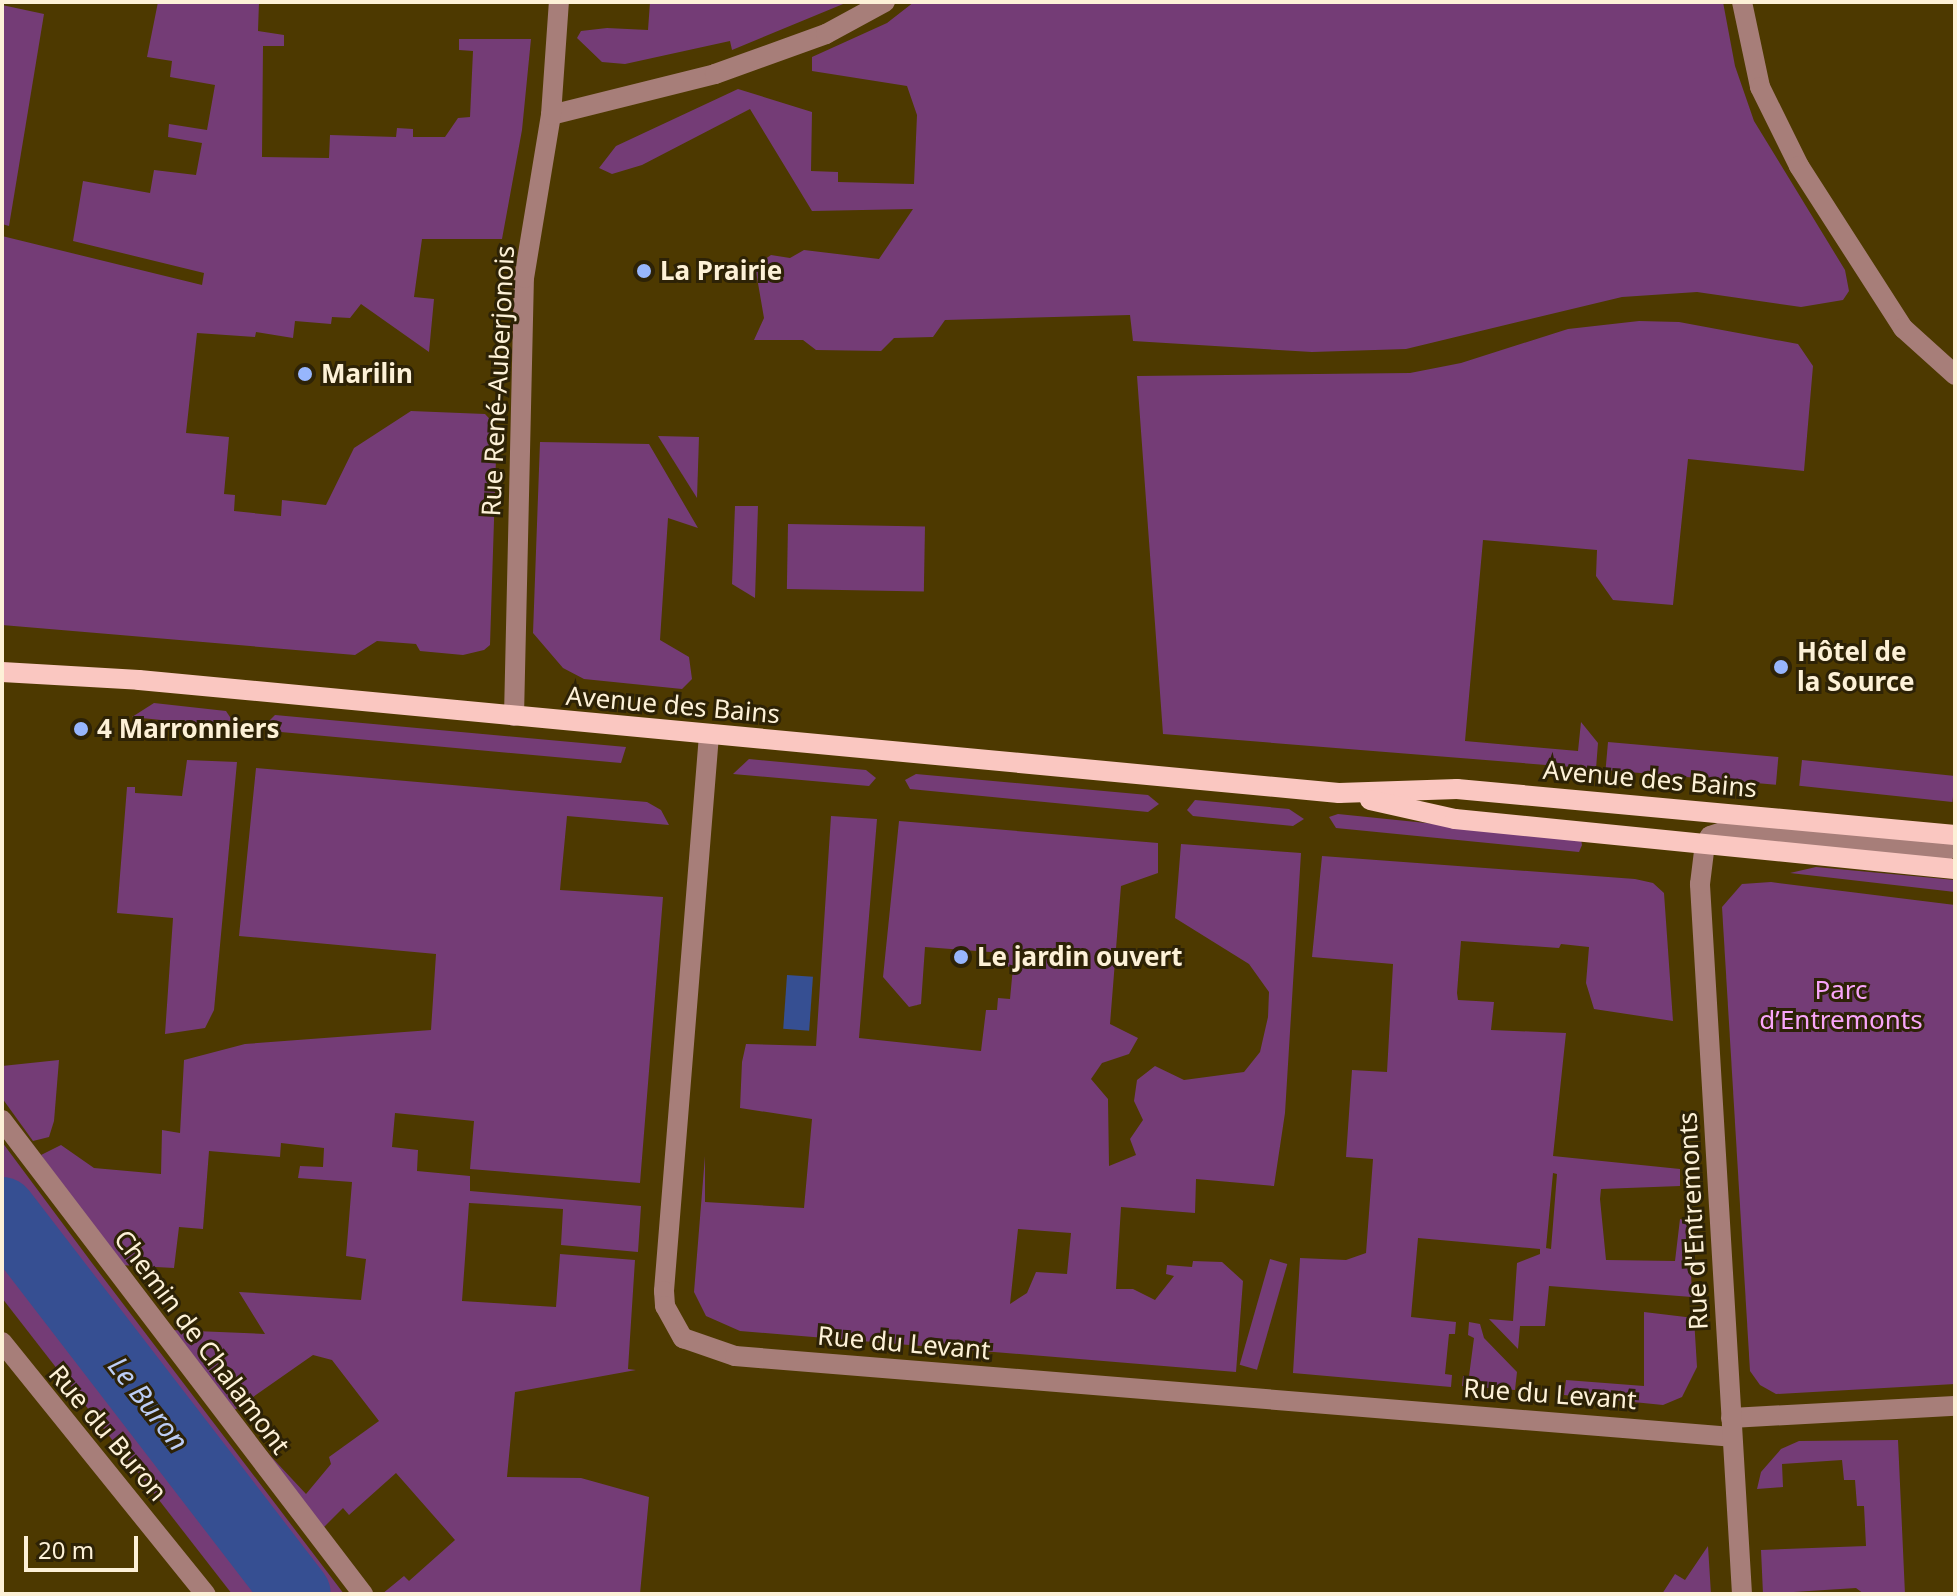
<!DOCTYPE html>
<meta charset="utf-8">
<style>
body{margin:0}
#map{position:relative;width:1957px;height:1596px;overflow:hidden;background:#4d3900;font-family:"Noto Sans",sans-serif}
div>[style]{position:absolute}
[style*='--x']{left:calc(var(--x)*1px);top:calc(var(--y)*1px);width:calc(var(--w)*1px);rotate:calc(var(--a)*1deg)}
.green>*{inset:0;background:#743c76;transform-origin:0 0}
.water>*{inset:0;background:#364f92;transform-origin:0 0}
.river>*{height:68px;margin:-34px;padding:0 34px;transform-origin:34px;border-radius:34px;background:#364f92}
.minor>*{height:20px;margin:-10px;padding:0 10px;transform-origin:10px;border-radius:10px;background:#a77e79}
.major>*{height:20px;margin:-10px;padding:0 10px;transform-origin:10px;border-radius:10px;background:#fac7c1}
.dots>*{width:22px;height:22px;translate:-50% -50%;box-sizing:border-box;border:4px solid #2d2206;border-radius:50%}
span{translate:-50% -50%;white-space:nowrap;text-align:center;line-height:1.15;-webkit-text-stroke:6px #2d2206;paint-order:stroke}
.poi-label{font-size:26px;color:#fdf1d7;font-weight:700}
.left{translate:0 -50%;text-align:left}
.street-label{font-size:26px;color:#fdf1d7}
.park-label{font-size:26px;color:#f8a5f9}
.water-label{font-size:28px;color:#bccdf5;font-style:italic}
.frame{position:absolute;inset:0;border:4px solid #fdf1d7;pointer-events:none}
.scale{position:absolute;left:24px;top:1536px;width:114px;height:36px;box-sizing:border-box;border:4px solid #fdf1d7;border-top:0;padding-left:10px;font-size:24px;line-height:28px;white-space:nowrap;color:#fdf1d7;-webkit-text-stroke:6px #2d2206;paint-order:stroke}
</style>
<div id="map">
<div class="green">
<i style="clip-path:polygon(158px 2px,259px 2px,258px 31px,284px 35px,284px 46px,263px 46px,262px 157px,329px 158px,330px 135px,396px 137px,397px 128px,413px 129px,413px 137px,445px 137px,458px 118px,470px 117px,473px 51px,459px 50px,459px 39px,531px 39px,522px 130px,502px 239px,422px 239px,414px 297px,434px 299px,429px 352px,361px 304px,350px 318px,332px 317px,331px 324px,295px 321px,293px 338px,256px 332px,255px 337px,197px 333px,186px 433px,229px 437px,224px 494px,235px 495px,234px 511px,281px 516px,282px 500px,326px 505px,354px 448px,411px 411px,485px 414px,497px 427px,490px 645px,484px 650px,463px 655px,420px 651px,416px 644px,377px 641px,355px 655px,2px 625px,2px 236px,202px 285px,204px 273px,73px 241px,83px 181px,150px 193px,154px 170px,196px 175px,202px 143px,168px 137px,169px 124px,207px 130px,215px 85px,170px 77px,172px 61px,147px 57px)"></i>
<i style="clip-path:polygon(650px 2px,848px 2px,732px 50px,730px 41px,625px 64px,602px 62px,577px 38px,581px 31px,607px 28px,648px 30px)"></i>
<i style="clip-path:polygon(914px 2px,1723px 2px,1735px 66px,1754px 121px,1845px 270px,1849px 291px,1843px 300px,1801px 307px,1697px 292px,1622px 297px,1406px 349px,1312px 352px,1133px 341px,1130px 315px,945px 320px,933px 337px,894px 338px,881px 351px,816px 350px,803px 340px,754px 340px,764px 318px,755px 266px,771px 255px,790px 258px,804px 250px,879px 259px,913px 209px,812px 211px,750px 109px,642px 165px,612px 174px,599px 168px,616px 146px,738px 89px,812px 112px,811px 171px,838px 172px,838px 182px,914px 184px,917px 115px,907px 86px,812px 71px,812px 57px,887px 23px)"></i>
<i style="clip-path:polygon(2px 5px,44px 14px,9px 226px,2px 224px)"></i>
<i style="clip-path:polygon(1639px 321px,1679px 322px,1798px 344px,1813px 366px,1804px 471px,1688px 459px,1673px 605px,1613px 600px,1596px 576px,1597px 550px,1483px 540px,1465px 741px,1578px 751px,1581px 722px,1598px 743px,1596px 769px,1163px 734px,1137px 376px,1410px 373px,1461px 363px,1568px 329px)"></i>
<i style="clip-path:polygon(658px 436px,699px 437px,697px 498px)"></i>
<i style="clip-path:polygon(540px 442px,649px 444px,698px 528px,668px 518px,660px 640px,689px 657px,692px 679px,682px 689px,584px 679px,563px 668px,533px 633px)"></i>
<i style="clip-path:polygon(735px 506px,758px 506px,755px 598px,732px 584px)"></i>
<i style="left:788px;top:524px;width:137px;height:65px;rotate:1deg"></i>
<i style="clip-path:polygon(154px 703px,226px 711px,232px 720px,219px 726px,132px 717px)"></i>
<i style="clip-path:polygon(275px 715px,626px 747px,621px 763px,270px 731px,267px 723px)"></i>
<i style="left:1608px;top:742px;width:171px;height:28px;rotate:5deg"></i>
<i style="clip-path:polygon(749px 759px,866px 770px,876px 778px,869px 786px,733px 774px)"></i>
<i style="clip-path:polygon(187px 760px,237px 762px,214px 1010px,205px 1028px,165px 1034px,173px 918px,117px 913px,127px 787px,135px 787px,135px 793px,182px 796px)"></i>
<i style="left:1802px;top:760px;width:154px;height:26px;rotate:6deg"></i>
<i style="clip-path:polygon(256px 768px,647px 802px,661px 810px,669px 825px,567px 816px,560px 890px,663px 897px,640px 1183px,470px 1169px,474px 1121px,395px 1113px,392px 1147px,418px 1150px,417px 1171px,470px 1176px,470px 1191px,641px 1206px,638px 1252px,561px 1245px,563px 1209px,469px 1203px,462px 1301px,556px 1307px,560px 1254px,635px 1260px,628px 1369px,636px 1370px,515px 1392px,507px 1477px,581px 1478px,649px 1497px,640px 1594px,382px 1594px,404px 1576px,409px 1581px,455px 1540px,396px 1473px,349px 1515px,343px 1508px,322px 1529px,252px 1436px,306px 1494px,331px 1464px,329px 1457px,379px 1421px,332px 1360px,313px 1355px,233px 1411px,171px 1330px,265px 1334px,239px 1292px,361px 1300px,366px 1259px,346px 1256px,352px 1182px,298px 1178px,300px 1166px,323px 1167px,324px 1148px,281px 1143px,280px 1157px,209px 1151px,203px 1229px,179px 1227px,174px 1268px,120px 1265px,41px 1155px,61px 1145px,94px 1168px,161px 1174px,162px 1130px,180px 1133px,184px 1060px,245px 1044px,431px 1030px,436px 954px,239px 936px)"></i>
<i style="clip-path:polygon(916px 774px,1148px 795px,1159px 804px,1148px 812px,910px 789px,905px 780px)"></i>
<i style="clip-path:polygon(1195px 800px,1289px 809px,1304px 819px,1293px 826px,1193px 816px,1187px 810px)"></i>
<i style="clip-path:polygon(1338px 814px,1581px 839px,1582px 845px,1579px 852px,1336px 828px,1329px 817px)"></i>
<i style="clip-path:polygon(evenodd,831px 816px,877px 819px,859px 1038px,981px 1051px,986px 1010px,997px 1010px,998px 998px,1010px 999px,1013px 967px,1002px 966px,1003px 953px,925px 947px,921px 1004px,909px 1007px,883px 977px,899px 821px,1158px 843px,1158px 873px,1121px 886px,1110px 1024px,1138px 1038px,1129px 1054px,1102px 1063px,1091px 1079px,1108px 1099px,1109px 1166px,1136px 1155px,1130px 1139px,1143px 1120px,1134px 1101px,1137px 1080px,1155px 1066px,1184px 1080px,1244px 1072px,1260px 1052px,1268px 1017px,1269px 992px,1249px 964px,1175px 918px,1181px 844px,1301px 853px,1285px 1113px,1274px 1186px,1196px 1179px,1195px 1213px,1121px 1207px,1116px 1289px,1133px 1289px,1155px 1300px,1174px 1276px,1166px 1274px,1167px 1265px,1192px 1267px,1193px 1261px,1222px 1262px,1243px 1281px,1236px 1372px,740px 1331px,706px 1316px,694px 1292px,705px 1156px,705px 1202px,804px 1208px,812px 1119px,740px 1108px,742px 1062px,746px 1044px,816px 1046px,831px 816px,1018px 1229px,1071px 1233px,1067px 1274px,1036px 1272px,1027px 1293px,1010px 1304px,1018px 1229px)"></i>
<i style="clip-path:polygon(evenodd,1322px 856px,1635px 879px,1653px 883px,1664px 893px,1673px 1021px,1594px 1009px,1586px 983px,1589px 947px,1561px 944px,1559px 948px,1461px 941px,1457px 993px,1458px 1000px,1494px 1002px,1491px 1030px,1566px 1033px,1553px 1156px,1680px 1169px,1680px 1186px,1601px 1189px,1600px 1199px,1606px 1260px,1675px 1261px,1680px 1219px,1689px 1221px,1692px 1297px,1549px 1286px,1545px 1326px,1520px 1326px,1518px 1349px,1489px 1319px,1513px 1321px,1517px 1263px,1540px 1254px,1540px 1249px,1418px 1238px,1411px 1317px,1456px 1322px,1455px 1334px,1449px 1334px,1445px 1374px,1452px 1375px,1451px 1387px,1293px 1373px,1300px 1258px,1346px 1260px,1366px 1253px,1373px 1159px,1346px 1157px,1352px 1070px,1387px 1072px,1393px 964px,1312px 957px,1322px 856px,1553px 1173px,1557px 1174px,1551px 1249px,1546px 1248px,1553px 1173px)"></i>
<i style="clip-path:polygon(1816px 867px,1955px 880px,1955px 892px,1790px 873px)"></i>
<i style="clip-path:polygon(1771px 882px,1955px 905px,1955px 1384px,1776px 1394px,1760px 1385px,1750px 1371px,1722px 907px,1742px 884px)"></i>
<i style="clip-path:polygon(59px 1060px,54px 1121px,49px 1137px,33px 1141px,2px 1098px,2px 1066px)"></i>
<i style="clip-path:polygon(2px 1142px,92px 1263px,344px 1594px,312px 1594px,2px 1192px)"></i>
<i style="clip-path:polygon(2px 1236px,276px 1594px,232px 1594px,2px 1298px)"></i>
<i style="left:1270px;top:1259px;width:18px;height:110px;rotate:16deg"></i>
<i style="clip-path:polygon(1644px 1312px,1694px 1318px,1697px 1367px,1682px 1397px,1663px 1405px,1564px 1395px,1566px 1380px,1644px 1386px)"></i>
<i style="clip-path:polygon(1469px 1322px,1480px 1324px,1484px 1338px,1517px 1372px,1515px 1390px,1462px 1386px,1463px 1376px,1469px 1376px,1474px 1338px,1468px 1335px)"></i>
<i style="clip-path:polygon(1898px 1440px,1905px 1594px,1864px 1594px,1856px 1588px,1763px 1594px,1761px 1550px,1866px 1546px,1864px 1506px,1857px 1506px,1855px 1480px,1844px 1480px,1842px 1460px,1782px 1464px,1783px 1487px,1757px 1489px,1761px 1472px,1781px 1449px,1799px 1441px)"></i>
<i style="clip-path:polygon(1708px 1546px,1711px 1594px,1662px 1594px,1675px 1574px,1685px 1580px)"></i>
</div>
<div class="water">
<i style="left:787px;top:975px;width:26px;height:54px;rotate:4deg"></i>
</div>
<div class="river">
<i style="--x:2;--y:1211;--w:483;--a:52.4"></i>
</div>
<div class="minor">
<i style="--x:1742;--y:2;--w:87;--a:78"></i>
<i style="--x:1760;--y:87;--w:88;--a:63.7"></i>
<i style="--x:1799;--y:166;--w:193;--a:57.3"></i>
<i style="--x:1903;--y:328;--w:70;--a:42.1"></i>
<i style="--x:551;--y:115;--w:169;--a:-14"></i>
<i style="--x:715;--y:74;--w:118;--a:-19.8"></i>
<i style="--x:826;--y:34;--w:67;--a:-28.5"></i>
<i style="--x:514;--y:716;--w:438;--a:-88.7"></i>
<i style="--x:524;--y:278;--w:165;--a:-80.6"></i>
<i style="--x:551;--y:115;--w:113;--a:-86"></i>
<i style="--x:709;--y:735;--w:558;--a:94.63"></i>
<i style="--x:664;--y:1291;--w:15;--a:86"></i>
<i style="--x:665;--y:1306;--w:37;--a:61"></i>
<i style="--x:683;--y:1338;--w:55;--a:19.1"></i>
<i style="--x:735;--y:1356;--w:1000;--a:4.64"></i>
<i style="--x:2;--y:1120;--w:596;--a:52.71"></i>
<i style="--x:2;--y:1342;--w:324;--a:51.1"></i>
<i style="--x:1731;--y:1418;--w:224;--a:-3.1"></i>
<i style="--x:1742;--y:1594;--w:711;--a:-93.39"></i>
<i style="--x:1700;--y:884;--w:39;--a:-83"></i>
<i style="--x:1705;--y:845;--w:10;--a:-61"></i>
<i style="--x:1710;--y:836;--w:19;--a:-18"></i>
<i style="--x:1728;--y:830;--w:220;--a:5.2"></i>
<i style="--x:1947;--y:850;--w:13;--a:-51"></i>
</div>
<div class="major">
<i style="--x:2;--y:672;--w:137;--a:3.3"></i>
<i style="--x:139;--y:680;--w:1205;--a:5.38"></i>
<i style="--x:1339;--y:793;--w:118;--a:-1.9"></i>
<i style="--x:1457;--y:789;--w:500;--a:5.28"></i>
<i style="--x:1370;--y:800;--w:87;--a:12.6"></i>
<i style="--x:1455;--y:819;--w:502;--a:5.71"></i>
</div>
<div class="dots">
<i style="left:644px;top:271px;background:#97b6fd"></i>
<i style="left:305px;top:374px;background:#97b6fd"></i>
<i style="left:1781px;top:667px;background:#97b6fd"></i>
<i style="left:81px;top:729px;background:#97b6fd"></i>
<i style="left:961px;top:957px;background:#97b6fd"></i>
</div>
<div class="poi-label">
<span class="left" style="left:660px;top:271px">La Prairie</span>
<span class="left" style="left:321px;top:374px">Marilin</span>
<span class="left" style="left:1797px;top:667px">Hôtel de<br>la Source</span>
<span class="left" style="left:97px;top:729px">4 Marronniers</span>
<span class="left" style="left:977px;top:957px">Le jardin ouvert</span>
</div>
<div class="street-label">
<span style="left:498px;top:381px;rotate:-87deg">Rue René-Auberjonois</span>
<span style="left:673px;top:705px;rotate:5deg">Avenue des Bains</span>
<span style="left:1650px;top:779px;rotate:5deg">Avenue des Bains</span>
<span style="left:1693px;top:1221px;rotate:-93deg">Rue d'Entremonts</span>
<span style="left:202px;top:1342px;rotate:53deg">Chemin de Chalamont</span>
<span style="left:904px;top:1343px;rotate:5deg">Rue du Levant</span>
<span style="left:1550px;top:1394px;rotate:4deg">Rue du Levant</span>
<span style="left:108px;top:1433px;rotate:50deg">Rue du Buron</span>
</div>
<div class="park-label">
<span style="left:1841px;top:1005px">Parc<br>d’Entremonts</span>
</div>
<div class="water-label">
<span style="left:149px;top:1403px;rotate:52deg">Le Buron</span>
</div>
<div class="frame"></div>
<div class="scale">20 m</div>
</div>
